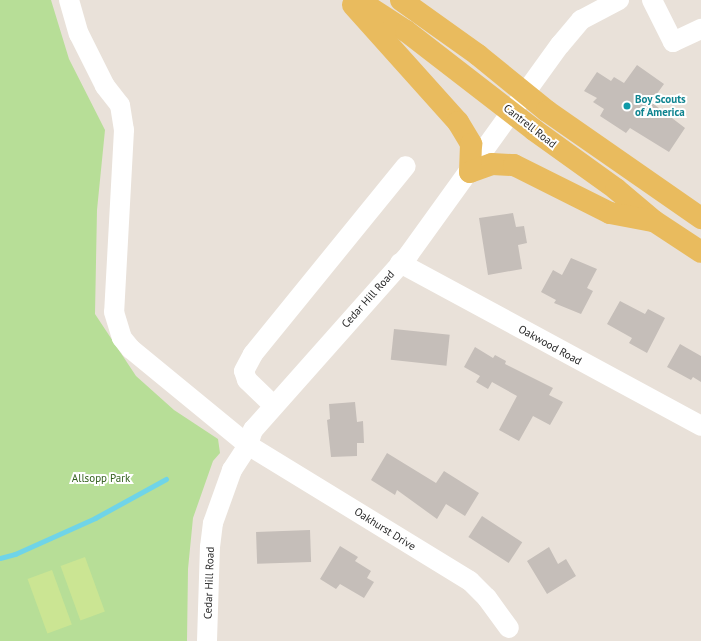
<!DOCTYPE html>
<style>
body{margin:0}
#map{position:relative;width:701px;height:641px;overflow:hidden;background:#e9e1d9;font-family:"PT Sans",sans-serif}
div>[style]{position:absolute}
[style*='--x']{left:calc(var(--x)*1px);top:calc(var(--y)*1px);width:calc(var(--w)*1px);rotate:calc(var(--a)*1deg)}
.green>*{inset:0;background:#b7de97}
.pitch>*{inset:0;background:#cbe593;transform-origin:0 0}
.stream>*{height:5px;margin:-2.5px;padding:0 2.5px;transform-origin:2.5px;border-radius:2.5px;background:#6fd4e8}
.building>*{inset:0;background:#c5beb9;transform-origin:0 0}
.minor>*{height:20px;margin:-10px;padding:0 10px;transform-origin:10px;border-radius:10px;background:#fff}
.major>*{height:22px;margin:-11px;padding:0 11px;transform-origin:11px;border-radius:11px;background:#e9bb5e}
.dots>*{width:11px;height:11px;translate:-50% -50%;box-sizing:border-box;border:2px solid #fff;border-radius:50%}
span{translate:-50% -50%;white-space:nowrap;text-align:center;line-height:1.15;-webkit-text-stroke:4px #fff;paint-order:stroke}
.culture-label{font-size:11px;color:#0d838f;font-weight:700}
.left{translate:0 -50%;text-align:left}
.street-label{font-size:11px;color:#272727}
.park-label{font-size:11px;color:#315f1c}
</style>
<div id="map">
<div class="green">
<i style="clip-path:polygon(0 0,51px 0,69px 59px,105px 130px,97px 210px,95px 314px,136px 376px,174px 410px,218px 439px,220px 453px,213px 461px,193px 518px,188px 569px,187px 641px,0 641px)"></i>
</div>
<div class="pitch">
<i style="left:85px;top:557px;width:58px;height:26px;rotate:70deg"></i>
<i style="left:52px;top:570px;width:58px;height:26px;rotate:70deg"></i>
</div>
<div class="stream">
<i style="--x:0;--y:558;--w:16;--a:-15"></i>
<i style="--x:15;--y:554;--w:88;--a:-24.2"></i>
<i style="--x:95;--y:518;--w:81;--a:-28.8"></i>
</div>
<div class="building">
<i style="clip-path:polygon(637px 65px,664px 84px,651px 102px,685px 128px,669px 152px,630px 128px,626px 133px,600px 116px,604px 109px,593px 102px,597px 98px,584px 91px,597px 72px,611px 81px,614px 77px,624px 83px)"></i>
<i style="clip-path:polygon(513px 213px,516px 227px,524px 226px,527px 243px,518px 245px,522px 269px,488px 275px,479px 218px)"></i>
<i style="clip-path:polygon(571px 258px,597px 269px,587px 288px,593px 291px,581px 314px,554px 303px,556px 300px,541px 292px,553px 270px,562px 275px)"></i>
<i style="clip-path:polygon(620px 301px,645px 314px,648px 309px,665px 318px,647px 353px,629px 343px,632px 338px,607px 324px)"></i>
<i style="left:394px;top:329px;width:56px;height:31px;rotate:6deg"></i>
<i style="clip-path:polygon(680px 344px,701px 356px,701px 382px,693px 377px,691px 380px,667px 367px)"></i>
<i style="clip-path:polygon(475px 347px,493px 358px,495px 355px,506px 361px,505px 364px,553px 388px,549px 395px,563px 402px,550px 425px,533px 416px,519px 441px,499px 430px,517px 396px,492px 382px,488px 389px,476px 382px,480px 376px,464px 367px)"></i>
<i style="clip-path:polygon(355px 402px,357px 422px,363px 421px,364px 443px,357px 443px,357px 456px,331px 457px,327px 420px,330px 419px,329px 404px)"></i>
<i style="clip-path:polygon(387px 453px,436px 483px,444px 471px,479px 493px,465px 516px,446px 504px,437px 519px,397px 490px,395px 495px,371px 480px)"></i>
<i style="left:482px;top:516px;width:48px;height:25px;rotate:33deg"></i>
<i style="left:310px;top:530px;width:32px;height:54px;rotate:88deg"></i>
<i style="clip-path:polygon(340px 546px,358px 557px,355px 561px,371px 571px,367px 578px,374px 582px,364px 598px,340px 584px,336px 589px,320px 579px)"></i>
<i style="clip-path:polygon(549px 547px,558px 564px,566px 559px,576px 576px,547px 594px,527px 561px)"></i>
</div>
<div class="minor">
<i style="--x:69;--y:0;--w:35;--a:74"></i>
<i style="--x:79;--y:34;--w:58;--a:63.4"></i>
<i style="--x:105;--y:86;--w:24;--a:52"></i>
<i style="--x:120;--y:105;--w:25;--a:81"></i>
<i style="--x:124;--y:130;--w:182;--a:93.1"></i>
<i style="--x:114;--y:312;--w:27;--a:73"></i>
<i style="--x:122;--y:338;--w:14;--a:51"></i>
<i style="--x:131;--y:349;--w:151;--a:39.4"></i>
<i style="--x:248;--y:445;--w:260;--a:31.5"></i>
<i style="--x:470;--y:581;--w:24;--a:45"></i>
<i style="--x:487;--y:598;--w:37;--a:54"></i>
<i style="--x:652;--y:0;--w:47;--a:63.4"></i>
<i style="--x:673;--y:42;--w:31;--a:-25"></i>
<i style="--x:400;--y:263;--w:342;--a:28.4"></i>
<i style="--x:273;--y:405;--w:36;--a:-136"></i>
<i style="--x:247;--y:380;--w:9;--a:-108"></i>
<i style="--x:244;--y:371;--w:19;--a:-62"></i>
<i style="--x:253;--y:354;--w:242;--a:-50.9"></i>
<i style="--x:207;--y:641;--w:94;--a:-88.2"></i>
<i style="--x:210;--y:547;--w:24;--a:-83"></i>
<i style="--x:213;--y:523;--w:56;--a:-70.3"></i>
<i style="--x:232;--y:470;--w:30;--a:-57"></i>
<i style="--x:248;--y:445;--w:16;--a:-72"></i>
<i style="--x:253;--y:430;--w:235;--a:-48.4"></i>
<i style="--x:409;--y:254;--w:258;--a:-54.2"></i>
<i style="--x:560;--y:45;--w:33;--a:-50"></i>
<i style="--x:581;--y:20;--w:43;--a:-27.8"></i>
</div>
<div class="major">
<i style="--x:358;--y:0;--w:57;--a:32.9"></i>
<i style="--x:406;--y:31;--w:162;--a:37.7"></i>
<i style="--x:534;--y:130;--w:101;--a:35.7"></i>
<i style="--x:616;--y:189;--w:50;--a:40.1"></i>
<i style="--x:654;--y:221;--w:56;--a:33.4"></i>
<i style="--x:401;--y:0;--w:95;--a:35.5"></i>
<i style="--x:478;--y:55;--w:89;--a:39.1"></i>
<i style="--x:547;--y:111;--w:188;--a:34.8"></i>
<i style="--x:353;--y:5;--w:157;--a:48.1"></i>
<i style="--x:458;--y:122;--w:26;--a:59"></i>
<i style="--x:471;--y:144;--w:28;--a:92"></i>
<i style="--x:470;--y:172;--w:23;--a:-20"></i>
<i style="--x:492;--y:164;--w:22;--a:3"></i>
<i style="--x:514;--y:165;--w:107;--a:26.6"></i>
<i style="--x:610;--y:213;--w:43;--a:10.8"></i>
</div>
<div class="dots">
<i style="left:627px;top:106px;background:#0f9aa8"></i>
</div>
<div class="culture-label">
<span class="left" style="left:635px;top:106px">Boy Scouts<br>of America</span>
</div>
<div class="street-label">
<span style="left:530px;top:126px;rotate:38deg">Cantrell Road</span>
<span style="left:368px;top:299px;rotate:-48deg">Cedar Hill Road</span>
<span style="left:550px;top:345px;rotate:29deg">Oakwood Road</span>
<span style="left:385px;top:529px;rotate:32deg">Oakhurst Drive</span>
<span style="left:209px;top:583px;rotate:-88deg">Cedar Hill Road</span>
</div>
<div class="park-label">
<span style="left:101px;top:478px">Allsopp Park</span>
</div>
</div>
